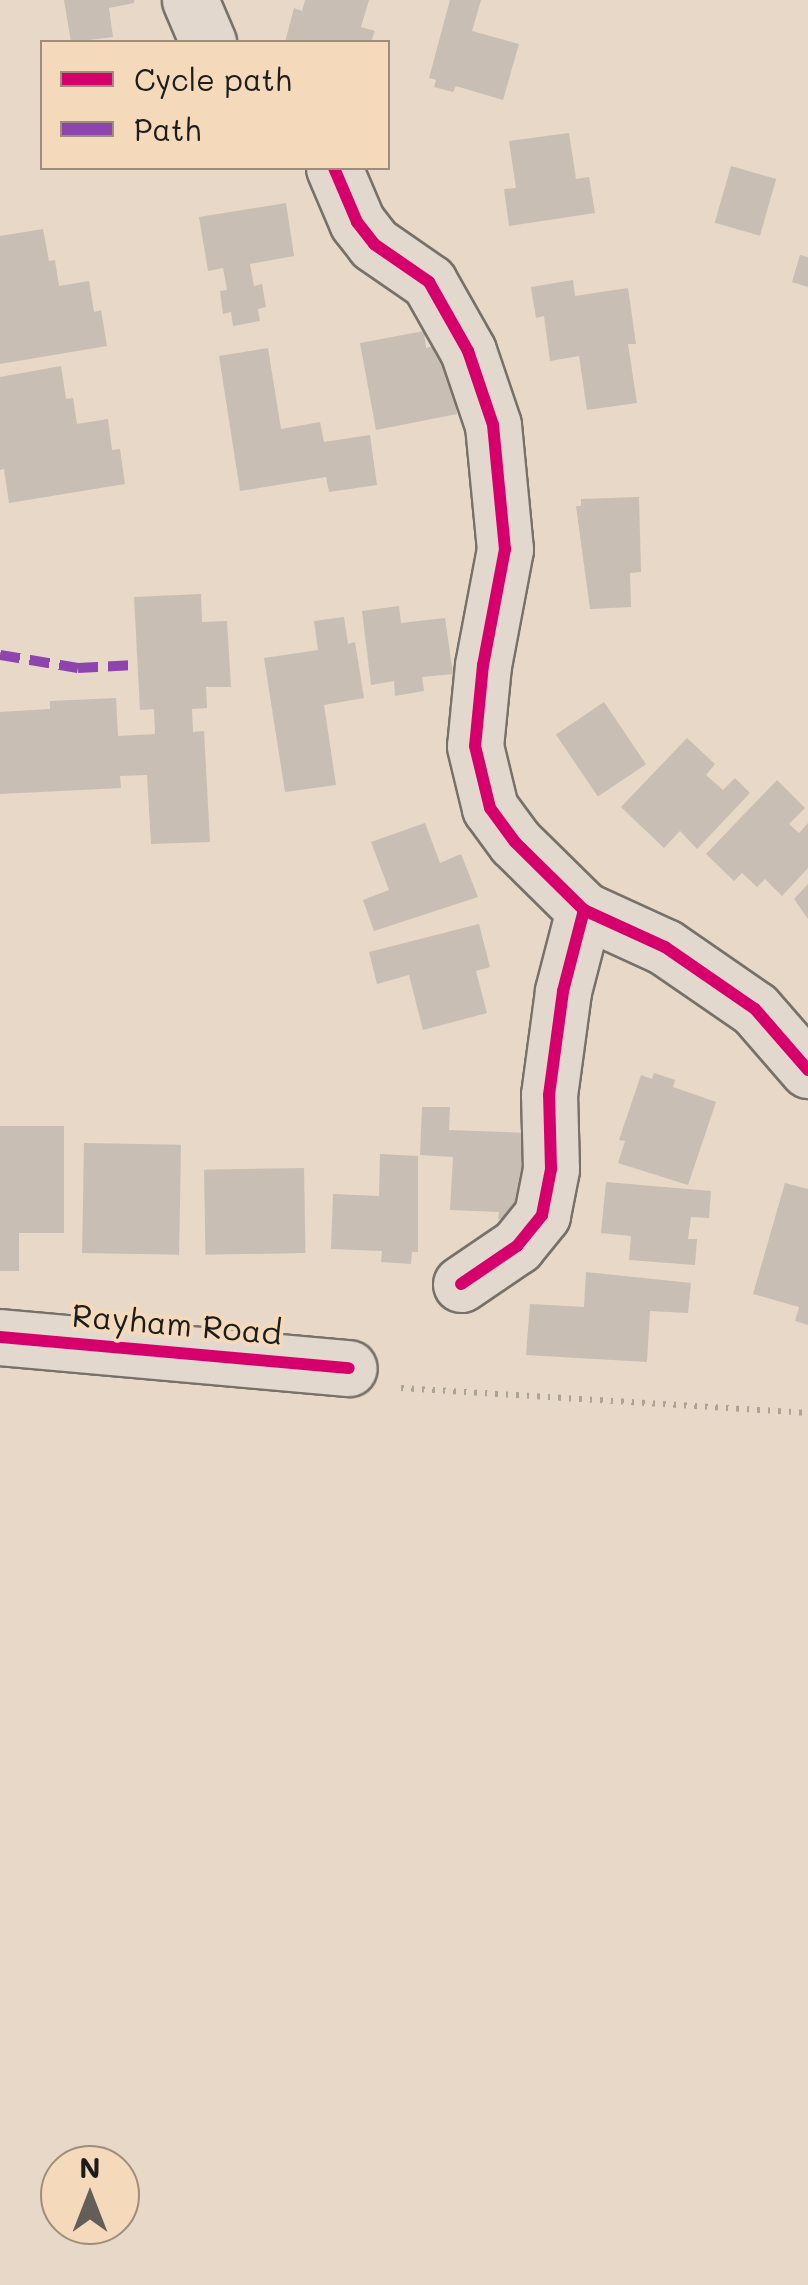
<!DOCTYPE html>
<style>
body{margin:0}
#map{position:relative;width:808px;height:2285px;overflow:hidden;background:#e7d8c8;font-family:Mali,sans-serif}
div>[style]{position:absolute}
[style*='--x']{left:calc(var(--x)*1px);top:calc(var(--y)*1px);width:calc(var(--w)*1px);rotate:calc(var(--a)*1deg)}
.building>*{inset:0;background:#c9beb3;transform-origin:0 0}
.path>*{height:6px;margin-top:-3px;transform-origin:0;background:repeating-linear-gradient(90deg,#aba298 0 2.5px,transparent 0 10.5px)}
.roads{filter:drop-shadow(2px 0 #777169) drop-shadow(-2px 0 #777169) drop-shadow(0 2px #777169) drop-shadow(0 -2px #777169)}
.street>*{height:55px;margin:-27.5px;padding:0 27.5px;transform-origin:27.5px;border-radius:27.5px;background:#e2d8cd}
.quiet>*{height:10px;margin-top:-5px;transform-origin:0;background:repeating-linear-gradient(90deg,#8e44ad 0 20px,transparent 0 30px)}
.cycleway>*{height:12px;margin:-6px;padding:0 6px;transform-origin:6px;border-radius:6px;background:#d6006c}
span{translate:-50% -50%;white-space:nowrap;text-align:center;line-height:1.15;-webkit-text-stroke:8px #f4d9bb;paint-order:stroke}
.street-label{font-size:32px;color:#1c1c1c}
.legend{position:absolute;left:40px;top:40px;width:350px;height:130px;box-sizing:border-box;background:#f4d9bb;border:2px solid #9e8d7b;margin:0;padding:12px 18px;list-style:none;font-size:30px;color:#1c1c1c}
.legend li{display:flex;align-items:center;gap:20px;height:50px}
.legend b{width:50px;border:2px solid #9e8d7b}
.north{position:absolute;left:40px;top:2145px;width:100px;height:100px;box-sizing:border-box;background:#f4d9bb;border:2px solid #9e8d7b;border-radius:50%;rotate:0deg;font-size:28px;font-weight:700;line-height:40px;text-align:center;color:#1c1c1c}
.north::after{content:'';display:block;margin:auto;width:35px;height:45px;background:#635e58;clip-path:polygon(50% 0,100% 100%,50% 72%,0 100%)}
</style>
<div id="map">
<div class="building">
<i style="clip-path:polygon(64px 0,134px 0,134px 3px,109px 8px,113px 37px,71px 42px)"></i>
<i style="clip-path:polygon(305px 0,369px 0,361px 27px,375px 31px,371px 42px,285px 42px,294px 8px,302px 11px)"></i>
<i style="clip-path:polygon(450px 0,481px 0,472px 31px,519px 44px,503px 100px,456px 86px,453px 92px,434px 87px,436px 80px,429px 78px)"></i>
<i style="clip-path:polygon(569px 133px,576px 179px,589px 177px,595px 213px,509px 226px,504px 189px,516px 188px,509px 141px)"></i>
<i style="left:731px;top:166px;width:47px;height:59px;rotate:16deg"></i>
<i style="clip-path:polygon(286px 203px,294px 256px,250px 264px,254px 286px,262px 284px,266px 307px,258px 309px,260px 321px,233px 326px,231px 312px,223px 314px,220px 291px,227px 290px,223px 268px,208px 271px,199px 217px)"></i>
<i style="clip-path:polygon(43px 229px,49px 261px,55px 260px,59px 286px,89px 281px,94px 312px,101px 310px,107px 346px,0 364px,0 236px)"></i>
<i style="clip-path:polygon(800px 255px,808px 257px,808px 287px,792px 282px)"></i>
<i style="clip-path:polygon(573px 280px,575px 296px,628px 288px,636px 344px,628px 344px,637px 403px,587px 410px,579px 356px,550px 361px,544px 316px,536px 318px,531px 287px)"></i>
<i style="clip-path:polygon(424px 331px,426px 348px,444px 344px,457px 414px,376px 430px,360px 343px)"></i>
<i style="clip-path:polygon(268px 348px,281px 429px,320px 422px,324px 442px,370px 435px,377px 485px,329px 492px,326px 477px,240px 491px,219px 356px)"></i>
<i style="clip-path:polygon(61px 366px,66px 399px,73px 398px,77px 424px,108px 419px,112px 450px,120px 449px,125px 484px,9px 503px,4px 469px,0 470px,0 377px)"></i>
<i style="clip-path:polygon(639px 497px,641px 572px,630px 573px,631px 607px,590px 609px,576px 506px,581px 506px,581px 499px)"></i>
<i style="clip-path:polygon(201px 594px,202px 622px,227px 621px,231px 687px,206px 687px,207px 708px,192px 709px,193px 732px,204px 731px,210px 842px,151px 844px,147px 775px,120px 776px,121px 788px,0 794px,0 712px,50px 709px,50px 701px,116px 698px,118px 736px,155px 734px,154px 709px,140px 710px,134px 597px)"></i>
<i style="clip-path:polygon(399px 606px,401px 623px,445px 618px,453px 674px,422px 677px,424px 691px,395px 696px,394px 681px,371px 685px,362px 611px)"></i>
<i style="clip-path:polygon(344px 617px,348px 644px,355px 642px,364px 698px,324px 705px,336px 785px,285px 792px,264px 658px,318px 650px,314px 621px)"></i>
<i style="left:604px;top:702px;width:75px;height:58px;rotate:56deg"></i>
<i style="clip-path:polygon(687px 738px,715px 764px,706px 775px,723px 790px,735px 778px,750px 793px,697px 849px,680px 831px,664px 848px,621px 807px)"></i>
<i style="clip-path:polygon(777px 780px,805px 808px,789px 824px,799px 833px,808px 823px,808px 868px,782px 896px,765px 879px,757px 887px,742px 873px,734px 881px,706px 854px)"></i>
<i style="clip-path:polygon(425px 823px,440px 863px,461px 854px,478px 897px,374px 931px,363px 900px,389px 890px,371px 842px)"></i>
<i style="clip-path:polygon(808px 884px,808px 919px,794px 899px)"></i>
<i style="clip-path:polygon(479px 924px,490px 967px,476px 971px,487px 1013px,423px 1030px,409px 975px,377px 984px,369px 952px)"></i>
<i style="clip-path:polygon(654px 1073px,675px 1080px,673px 1087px,716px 1102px,688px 1185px,618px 1163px,625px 1141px,619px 1140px,641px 1075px,652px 1079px)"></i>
<i style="clip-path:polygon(422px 1107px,450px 1107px,449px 1130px,529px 1133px,518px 1220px,498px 1219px,499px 1212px,450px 1210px,453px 1157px,420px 1155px)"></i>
<i style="clip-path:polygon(0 1126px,64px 1126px,64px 1233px,19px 1233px,19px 1271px,0 1271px)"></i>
<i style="left:84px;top:1143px;width:97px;height:110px;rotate:1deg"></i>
<i style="clip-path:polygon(380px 1154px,418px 1156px,418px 1252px,412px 1252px,411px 1264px,381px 1262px,382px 1251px,331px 1249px,333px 1194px,379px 1196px)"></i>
<i style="left:304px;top:1168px;width:85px;height:100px;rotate:89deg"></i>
<i style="clip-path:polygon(606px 1182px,711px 1191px,709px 1218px,691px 1217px,688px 1239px,697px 1239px,695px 1265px,629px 1260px,631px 1236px,601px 1233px)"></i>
<i style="clip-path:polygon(785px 1183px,808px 1189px,808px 1325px,795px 1321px,799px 1307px,753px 1294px)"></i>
<i style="clip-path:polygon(586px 1272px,691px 1283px,688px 1313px,650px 1311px,647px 1362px,526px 1355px,530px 1304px,584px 1307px)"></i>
</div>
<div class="path">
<i style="--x:401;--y:1388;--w:408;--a:3.5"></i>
</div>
<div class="roads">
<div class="street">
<i style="--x:190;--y:0;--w:46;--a:66.8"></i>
<i style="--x:334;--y:168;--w:59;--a:66.9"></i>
<i style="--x:357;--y:222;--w:28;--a:52"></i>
<i style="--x:374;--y:244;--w:67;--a:34.6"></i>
<i style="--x:429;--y:282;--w:79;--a:60.5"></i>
<i style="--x:468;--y:351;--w:78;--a:71.3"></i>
<i style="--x:493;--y:425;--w:125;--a:84.5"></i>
<i style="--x:505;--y:549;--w:118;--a:100.7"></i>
<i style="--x:483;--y:665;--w:81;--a:95.6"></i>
<i style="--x:475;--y:746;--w:64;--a:76.4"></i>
<i style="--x:490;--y:808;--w:42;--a:53.7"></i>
<i style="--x:515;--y:842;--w:97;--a:44.6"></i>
<i style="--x:584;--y:910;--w:89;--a:24.6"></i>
<i style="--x:665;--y:947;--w:109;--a:34.6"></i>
<i style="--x:755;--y:1009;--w:81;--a:49"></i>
<i style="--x:461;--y:1284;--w:68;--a:-34.2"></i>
<i style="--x:517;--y:1246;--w:40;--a:-51"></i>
<i style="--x:542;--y:1215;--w:47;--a:-78.9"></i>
<i style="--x:551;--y:1169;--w:74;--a:-91.5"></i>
<i style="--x:549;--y:1095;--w:105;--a:-82.3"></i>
<i style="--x:563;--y:991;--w:84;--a:-75.5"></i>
<i style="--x:0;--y:1337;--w:350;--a:5.1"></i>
</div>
</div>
<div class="quiet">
<i style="--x:0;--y:655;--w:79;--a:9.5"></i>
<i style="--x:78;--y:668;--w:57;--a:-3"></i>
</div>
<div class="cycleway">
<i style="--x:334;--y:168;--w:59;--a:66.9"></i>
<i style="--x:357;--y:222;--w:28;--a:52"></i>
<i style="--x:374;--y:244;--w:67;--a:34.6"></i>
<i style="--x:429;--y:282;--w:79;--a:60.5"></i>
<i style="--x:468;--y:351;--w:78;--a:71.3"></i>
<i style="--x:493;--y:425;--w:125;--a:84.5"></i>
<i style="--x:505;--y:549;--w:118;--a:100.7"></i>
<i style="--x:483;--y:665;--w:81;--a:95.6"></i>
<i style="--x:475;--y:746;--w:64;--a:76.4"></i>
<i style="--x:490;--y:808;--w:42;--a:53.7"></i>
<i style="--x:515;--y:842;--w:97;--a:44.6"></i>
<i style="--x:584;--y:910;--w:89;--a:24.6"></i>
<i style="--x:665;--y:947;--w:109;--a:34.6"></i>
<i style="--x:755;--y:1009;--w:81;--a:49"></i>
<i style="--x:461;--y:1284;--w:68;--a:-34.2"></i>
<i style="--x:517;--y:1246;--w:40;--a:-51"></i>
<i style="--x:542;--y:1215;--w:47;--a:-78.9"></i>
<i style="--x:551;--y:1169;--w:74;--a:-91.5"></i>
<i style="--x:549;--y:1095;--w:105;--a:-82.3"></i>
<i style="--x:563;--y:991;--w:84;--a:-75.5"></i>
<i style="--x:0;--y:1337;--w:350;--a:5.1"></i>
</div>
<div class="street-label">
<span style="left:177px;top:1323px;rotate:5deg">Rayham Road</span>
</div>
<ul class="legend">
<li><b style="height:12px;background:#d6006c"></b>Cycle path</li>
<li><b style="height:12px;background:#8e44ad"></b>Path</li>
</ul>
<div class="north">N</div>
</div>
